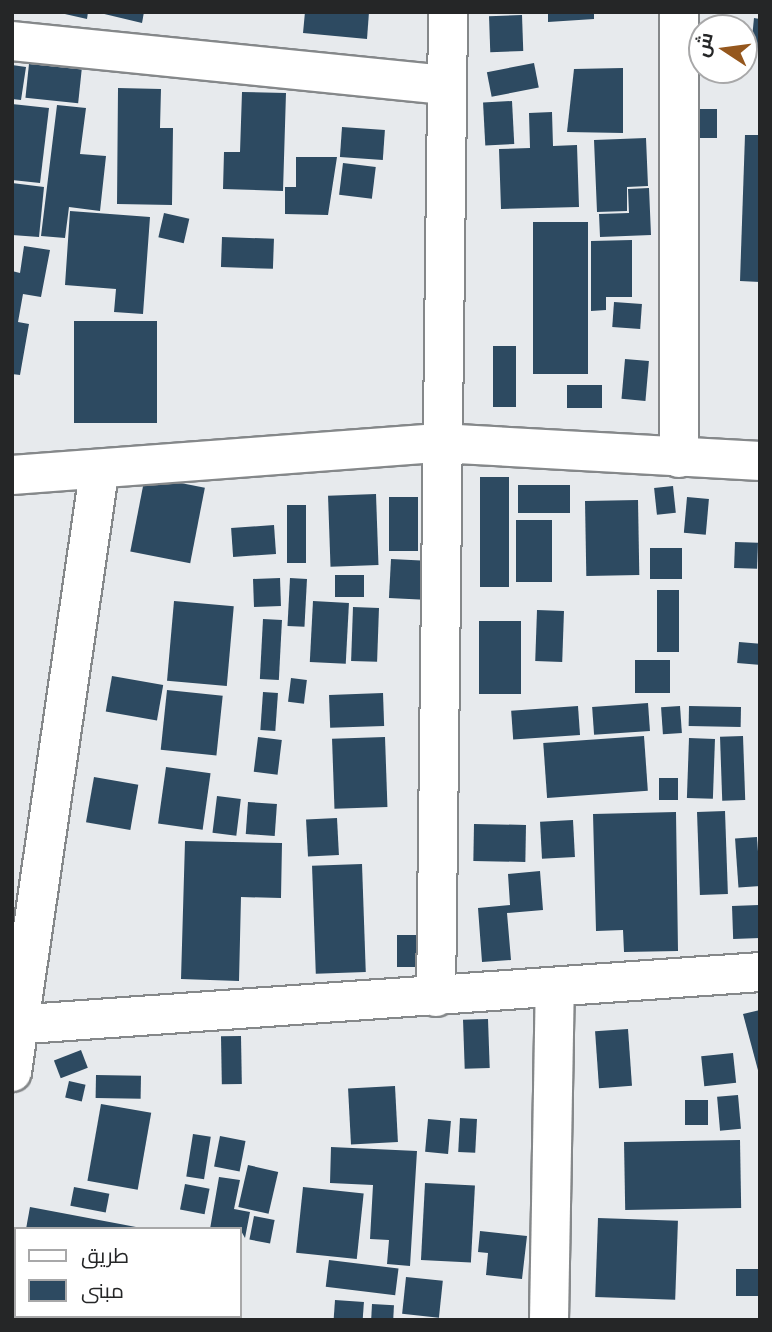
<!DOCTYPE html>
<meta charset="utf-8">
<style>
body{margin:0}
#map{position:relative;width:772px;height:1332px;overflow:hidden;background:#e7eaed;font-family:Signika,Cairo,sans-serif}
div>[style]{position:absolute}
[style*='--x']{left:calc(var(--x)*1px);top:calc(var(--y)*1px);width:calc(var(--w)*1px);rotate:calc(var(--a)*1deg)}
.building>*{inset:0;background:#2d4a61;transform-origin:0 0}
.roads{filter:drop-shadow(2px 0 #85888a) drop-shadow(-2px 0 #85888a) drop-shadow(0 2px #85888a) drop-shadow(0 -2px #85888a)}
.minor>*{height:38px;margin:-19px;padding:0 19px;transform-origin:19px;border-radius:19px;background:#fff}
span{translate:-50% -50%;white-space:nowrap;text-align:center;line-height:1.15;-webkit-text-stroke:7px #fff;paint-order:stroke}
.frame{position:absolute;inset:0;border:14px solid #252627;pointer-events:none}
.legend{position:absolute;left:14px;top:1227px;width:228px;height:91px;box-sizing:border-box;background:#fff;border:2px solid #a8a8a9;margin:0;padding:9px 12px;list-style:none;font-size:21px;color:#252627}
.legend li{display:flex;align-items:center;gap:14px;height:35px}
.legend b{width:35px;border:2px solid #a8a8a9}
.north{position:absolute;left:688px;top:14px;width:70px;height:70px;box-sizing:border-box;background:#fff;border:2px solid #a8a8a9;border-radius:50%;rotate:283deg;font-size:19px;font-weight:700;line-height:28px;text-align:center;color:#252627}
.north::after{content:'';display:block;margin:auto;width:24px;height:32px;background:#95571d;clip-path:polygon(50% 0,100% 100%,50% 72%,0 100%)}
</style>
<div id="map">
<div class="building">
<i style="clip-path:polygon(56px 12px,88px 12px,87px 19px)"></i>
<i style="clip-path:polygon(96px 12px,144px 12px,142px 23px)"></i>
<i style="clip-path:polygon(305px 12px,369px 12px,367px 39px,303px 33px)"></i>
<i style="clip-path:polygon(548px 12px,594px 12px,594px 19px,548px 22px)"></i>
<i style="left:522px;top:15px;width:36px;height:33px;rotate:88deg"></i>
<i style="clip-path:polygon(754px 18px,760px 19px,760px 49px,751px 48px)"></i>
<i style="left:534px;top:63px;width:25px;height:48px;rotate:79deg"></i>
<i style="left:29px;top:64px;width:53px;height:34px;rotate:6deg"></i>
<i style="clip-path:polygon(12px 65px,26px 67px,21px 100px,12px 99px)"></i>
<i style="clip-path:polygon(623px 68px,623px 133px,567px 132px,574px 69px)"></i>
<i style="clip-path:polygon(118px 88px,161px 89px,160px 128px,173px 128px,172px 205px,117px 204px)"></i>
<i style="clip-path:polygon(242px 92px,286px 93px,283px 191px,223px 189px,224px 152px,240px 152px)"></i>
<i style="left:512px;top:101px;width:43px;height:29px;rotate:87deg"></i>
<i style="clip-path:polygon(12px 104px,49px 108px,40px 183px,12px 180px)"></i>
<i style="clip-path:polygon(57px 105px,86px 108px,80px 154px,106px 156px,100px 211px,69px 207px,65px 238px,41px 236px)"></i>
<i style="left:696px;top:109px;width:21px;height:29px"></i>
<i style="clip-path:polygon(552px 112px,553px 146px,577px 145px,579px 207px,501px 209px,499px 149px,530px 148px,529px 113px)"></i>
<i style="left:342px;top:127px;width:43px;height:30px;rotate:4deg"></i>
<i style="clip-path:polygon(745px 135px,760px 135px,760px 282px,740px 281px)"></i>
<i style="clip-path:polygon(646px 138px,648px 186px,627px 187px,627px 211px,597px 212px,594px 140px)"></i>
<i style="clip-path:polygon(296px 157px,337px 157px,328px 215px,285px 214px,285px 187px,296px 187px)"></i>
<i style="left:343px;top:163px;width:33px;height:32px;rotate:7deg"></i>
<i style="clip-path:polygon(12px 183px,44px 187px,39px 237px,12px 235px)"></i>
<i style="clip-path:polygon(649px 188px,651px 235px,600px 237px,599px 214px,629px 213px,628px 189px)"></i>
<i style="clip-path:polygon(70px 211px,150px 217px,143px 314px,114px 312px,116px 289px,65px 285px)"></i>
<i style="left:164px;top:213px;width:26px;height:25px;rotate:13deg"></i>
<i style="left:533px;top:222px;width:55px;height:152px"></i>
<i style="left:222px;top:237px;width:52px;height:30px;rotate:2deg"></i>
<i style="clip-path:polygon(632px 240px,632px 297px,606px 297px,606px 310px,591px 311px,591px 241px)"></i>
<i style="clip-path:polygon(24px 246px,50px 250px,41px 297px,23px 294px,18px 322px,29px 324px,20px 375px,12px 374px,12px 271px,20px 273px)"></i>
<i style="left:614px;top:302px;width:28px;height:25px;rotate:4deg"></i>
<i style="left:74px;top:321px;width:83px;height:102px"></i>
<i style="left:493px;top:346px;width:23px;height:61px"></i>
<i style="left:625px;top:359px;width:24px;height:40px;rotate:5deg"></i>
<i style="left:567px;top:385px;width:35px;height:23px"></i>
<i style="left:145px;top:476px;width:61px;height:77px;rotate:11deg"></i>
<i style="left:509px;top:477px;width:110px;height:29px;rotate:90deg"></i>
<i style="left:518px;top:485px;width:52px;height:28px"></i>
<i style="left:673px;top:486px;width:27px;height:19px;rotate:84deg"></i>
<i style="left:376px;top:494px;width:71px;height:48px;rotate:88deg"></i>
<i style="left:389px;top:497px;width:29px;height:54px"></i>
<i style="left:687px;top:497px;width:22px;height:36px;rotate:5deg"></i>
<i style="left:638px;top:500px;width:75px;height:53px;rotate:89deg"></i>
<i style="left:287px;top:505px;width:19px;height:58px"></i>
<i style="left:516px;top:520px;width:36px;height:62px"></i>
<i style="left:274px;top:525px;width:29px;height:43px;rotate:86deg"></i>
<i style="left:735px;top:542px;width:23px;height:26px;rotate:2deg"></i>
<i style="left:650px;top:548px;width:32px;height:31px"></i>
<i style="left:391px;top:559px;width:35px;height:39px;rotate:3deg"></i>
<i style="left:335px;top:575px;width:29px;height:22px"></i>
<i style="left:280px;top:578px;width:28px;height:27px;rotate:88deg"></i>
<i style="left:290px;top:578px;width:17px;height:48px;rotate:3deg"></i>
<i style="left:657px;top:590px;width:22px;height:62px"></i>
<i style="left:174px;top:601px;width:60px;height:80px;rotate:5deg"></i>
<i style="left:313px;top:601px;width:36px;height:61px;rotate:3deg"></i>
<i style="left:353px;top:607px;width:26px;height:54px;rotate:2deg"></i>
<i style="left:537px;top:610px;width:27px;height:51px;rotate:2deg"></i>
<i style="left:263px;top:619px;width:19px;height:60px;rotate:3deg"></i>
<i style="left:479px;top:621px;width:42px;height:73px"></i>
<i style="left:739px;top:642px;width:21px;height:21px;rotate:5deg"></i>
<i style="left:670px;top:660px;width:33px;height:35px;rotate:90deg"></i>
<i style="left:112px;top:676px;width:52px;height:36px;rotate:10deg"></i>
<i style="left:291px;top:678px;width:16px;height:24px;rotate:7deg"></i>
<i style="left:167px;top:690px;width:56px;height:60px;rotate:6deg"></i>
<i style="left:263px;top:692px;width:15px;height:38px;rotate:4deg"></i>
<i style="left:383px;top:693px;width:33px;height:54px;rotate:88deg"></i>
<i style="left:648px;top:703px;width:28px;height:56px;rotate:86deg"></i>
<i style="left:578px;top:706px;width:29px;height:67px;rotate:86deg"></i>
<i style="left:680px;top:706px;width:27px;height:19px;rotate:86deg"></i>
<i style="left:689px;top:706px;width:52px;height:20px;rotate:1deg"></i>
<i style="left:644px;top:736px;width:55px;height:101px;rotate:86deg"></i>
<i style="left:743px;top:736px;width:64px;height:23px;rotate:88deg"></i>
<i style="left:258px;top:737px;width:24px;height:35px;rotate:7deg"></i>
<i style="left:385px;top:737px;width:70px;height:53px;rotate:88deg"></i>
<i style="left:689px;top:738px;width:26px;height:60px;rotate:2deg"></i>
<i style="left:166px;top:767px;width:45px;height:57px;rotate:8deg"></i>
<i style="left:94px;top:777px;width:45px;height:46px;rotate:10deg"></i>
<i style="left:659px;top:778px;width:19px;height:22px"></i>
<i style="left:217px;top:796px;width:24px;height:37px;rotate:7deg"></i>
<i style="left:248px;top:802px;width:29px;height:32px;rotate:4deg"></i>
<i style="left:725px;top:811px;width:83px;height:28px;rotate:88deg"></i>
<i style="clip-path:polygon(676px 812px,678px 951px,624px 952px,623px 930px,596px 931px,593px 814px)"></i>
<i style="left:337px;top:818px;width:37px;height:31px;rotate:87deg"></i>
<i style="left:573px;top:820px;width:37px;height:33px;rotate:87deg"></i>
<i style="left:474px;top:824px;width:52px;height:37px;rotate:1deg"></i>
<i style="left:757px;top:837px;width:49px;height:22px;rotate:86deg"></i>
<i style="clip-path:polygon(185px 841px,282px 843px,281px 898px,241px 897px,239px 981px,181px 979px)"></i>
<i style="left:362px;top:864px;width:108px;height:50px;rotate:88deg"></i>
<i style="clip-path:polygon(540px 871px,543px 910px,507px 913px,511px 960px,482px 962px,478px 908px,510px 905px,508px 874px)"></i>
<i style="left:759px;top:905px;width:33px;height:27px;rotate:88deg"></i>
<i style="left:420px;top:935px;width:32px;height:23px;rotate:90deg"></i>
<i style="clip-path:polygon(760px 1010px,760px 1073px,759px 1074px,743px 1014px)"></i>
<i style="left:488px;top:1019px;width:49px;height:25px;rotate:88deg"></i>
<i style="left:628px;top:1029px;width:57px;height:33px;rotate:86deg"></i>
<i style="left:241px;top:1036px;width:48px;height:20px;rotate:89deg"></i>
<i style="left:81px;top:1050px;width:19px;height:29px;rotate:69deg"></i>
<i style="left:733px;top:1053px;width:30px;height:32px;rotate:84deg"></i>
<i style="left:96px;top:1075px;width:45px;height:23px;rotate:1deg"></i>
<i style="left:69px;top:1081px;width:17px;height:17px;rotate:13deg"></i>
<i style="left:395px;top:1086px;width:56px;height:47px;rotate:87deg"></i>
<i style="left:738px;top:1095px;width:34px;height:21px;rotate:85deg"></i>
<i style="left:708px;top:1100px;width:25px;height:23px;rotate:90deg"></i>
<i style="left:101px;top:1104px;width:51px;height:78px;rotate:10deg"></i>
<i style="left:460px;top:1118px;width:17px;height:34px;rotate:3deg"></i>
<i style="left:428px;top:1119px;width:23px;height:33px;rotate:5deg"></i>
<i style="left:193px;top:1134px;width:18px;height:43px;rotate:9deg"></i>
<i style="left:220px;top:1136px;width:26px;height:31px;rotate:11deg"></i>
<i style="left:740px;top:1140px;width:68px;height:116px;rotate:89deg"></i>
<i style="clip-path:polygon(331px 1147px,417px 1151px,410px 1266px,387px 1264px,389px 1240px,370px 1239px,373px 1185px,330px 1183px)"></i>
<i style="left:248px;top:1165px;width:31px;height:43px;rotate:13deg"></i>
<i style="clip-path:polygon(219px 1177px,240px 1180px,234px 1209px,250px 1212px,245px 1238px,240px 1229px,210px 1229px)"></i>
<i style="left:425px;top:1183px;width:50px;height:77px;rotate:3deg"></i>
<i style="left:185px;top:1184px;width:25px;height:26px;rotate:11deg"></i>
<i style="left:74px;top:1187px;width:36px;height:19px;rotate:11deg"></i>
<i style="left:303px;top:1187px;width:61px;height:66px;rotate:6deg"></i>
<i style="clip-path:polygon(30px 1207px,136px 1227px,136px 1229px,26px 1229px)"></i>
<i style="left:254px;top:1216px;width:21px;height:24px;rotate:11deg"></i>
<i style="left:598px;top:1218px;width:80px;height:79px;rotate:2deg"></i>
<i style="clip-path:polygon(480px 1231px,527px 1236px,522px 1279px,486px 1275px,488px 1253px,478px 1252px)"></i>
<i style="left:329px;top:1260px;width:70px;height:27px;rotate:7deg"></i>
<i style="left:760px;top:1269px;width:27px;height:24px;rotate:90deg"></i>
<i style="left:406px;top:1277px;width:37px;height:37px;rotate:6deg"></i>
<i style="left:335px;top:1300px;width:29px;height:20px;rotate:4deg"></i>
<i style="left:372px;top:1304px;width:22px;height:16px;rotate:3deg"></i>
<i style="clip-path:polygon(78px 1316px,166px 1316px,77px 1320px)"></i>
</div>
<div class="roads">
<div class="minor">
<i style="--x:679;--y:12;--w:446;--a:90"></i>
<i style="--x:12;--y:41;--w:436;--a:5.8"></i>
<i style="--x:12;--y:475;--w:428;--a:-4.3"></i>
<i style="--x:439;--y:443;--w:322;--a:3.2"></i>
<i style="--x:436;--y:997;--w:985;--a:-89.3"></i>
<i style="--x:12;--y:1025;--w:750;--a:-4.05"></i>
<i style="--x:12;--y:1072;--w:605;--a:-81.74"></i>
<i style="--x:549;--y:1320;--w:331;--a:-89"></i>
</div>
</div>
<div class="frame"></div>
<ul class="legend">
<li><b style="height:9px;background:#fff"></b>طريق</li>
<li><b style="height:19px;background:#2d4a61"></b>مبنى</li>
</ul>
<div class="north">ش</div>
</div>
